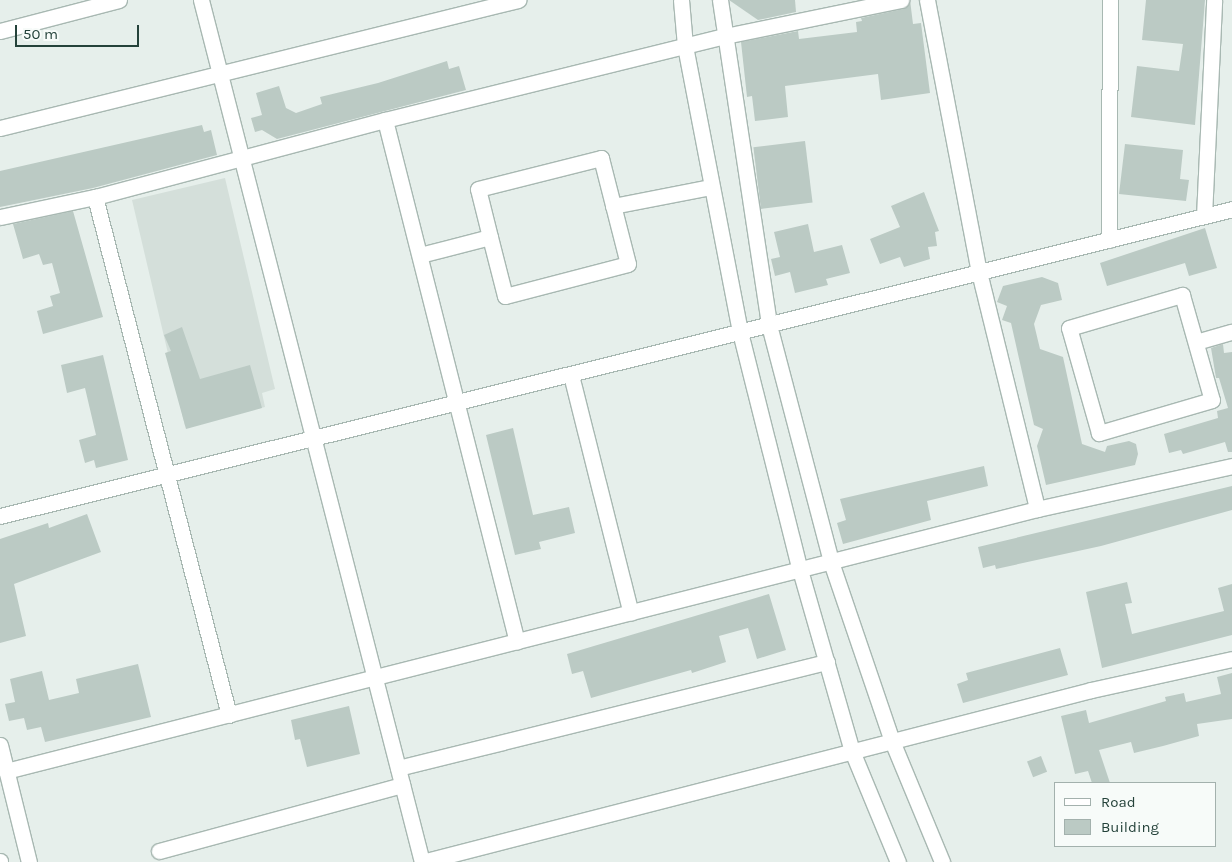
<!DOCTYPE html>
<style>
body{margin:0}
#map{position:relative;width:1232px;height:862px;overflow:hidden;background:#e6efeb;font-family:Karla,sans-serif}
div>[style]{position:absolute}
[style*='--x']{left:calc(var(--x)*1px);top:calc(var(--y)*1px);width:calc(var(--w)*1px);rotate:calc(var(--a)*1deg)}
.built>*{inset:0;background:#d4dfda}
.building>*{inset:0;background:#bbcac4;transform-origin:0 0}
.roads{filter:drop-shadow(1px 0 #a8b8b2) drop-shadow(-1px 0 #a8b8b2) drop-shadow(0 1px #a8b8b2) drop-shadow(0 -1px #a8b8b2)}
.street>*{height:15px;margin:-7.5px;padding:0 7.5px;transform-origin:7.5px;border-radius:7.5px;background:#fff}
span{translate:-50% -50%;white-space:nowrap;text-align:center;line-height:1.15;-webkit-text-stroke:4px #f7fbf9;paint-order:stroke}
.legend{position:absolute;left:1054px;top:782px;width:162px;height:65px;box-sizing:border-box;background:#f7fbf9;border:1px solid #a3b1ad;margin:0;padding:6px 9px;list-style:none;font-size:15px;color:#24423a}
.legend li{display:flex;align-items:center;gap:10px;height:25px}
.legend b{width:25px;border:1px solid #a3b1ad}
.scale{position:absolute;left:15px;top:25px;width:124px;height:22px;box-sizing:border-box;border:2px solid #24423a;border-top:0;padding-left:6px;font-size:15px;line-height:18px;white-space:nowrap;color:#24423a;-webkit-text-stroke:4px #f7fbf9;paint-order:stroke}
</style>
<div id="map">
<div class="built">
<i style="clip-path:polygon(225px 178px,275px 389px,262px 393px,265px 407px,185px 426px,132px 200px)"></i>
</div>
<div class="building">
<i style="clip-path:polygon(729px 0,795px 0,796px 12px,758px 20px)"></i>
<i style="clip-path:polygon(910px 0,913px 24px,921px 23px,930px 93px,881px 100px,878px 74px,785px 86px,788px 117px,755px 121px,752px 96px,747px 97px,741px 42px,798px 31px,799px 39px,857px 32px,856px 22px,862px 21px,861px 18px,903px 9px)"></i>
<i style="clip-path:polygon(1146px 0,1205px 0,1195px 125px,1131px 117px,1137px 66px,1179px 71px,1183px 44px,1142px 40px)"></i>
<i style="clip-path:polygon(447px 61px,449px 69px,459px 66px,466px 90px,277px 139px,262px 130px,255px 132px,251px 118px,262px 115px,256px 93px,279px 86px,286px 108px,296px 113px,322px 104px,320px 97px,378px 83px)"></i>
<i style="clip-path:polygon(202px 125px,204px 132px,211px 130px,217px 155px,93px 188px,0 207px,0 171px)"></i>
<i style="left:805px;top:141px;width:62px;height:52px;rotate:83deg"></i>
<i style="clip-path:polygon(1125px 144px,1183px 150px,1180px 179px,1189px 180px,1186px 201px,1119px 194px)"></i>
<i style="clip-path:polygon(924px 192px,939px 231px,935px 232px,937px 246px,928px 247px,930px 259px,904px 267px,900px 257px,880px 264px,870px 239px,900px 227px,891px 206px)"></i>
<i style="clip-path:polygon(73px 211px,103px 317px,43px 334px,37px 311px,53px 306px,50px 296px,60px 293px,52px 263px,43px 265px,39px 254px,23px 259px,13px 224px)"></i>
<i style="clip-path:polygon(808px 224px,814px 252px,842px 245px,850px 273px,826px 279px,828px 285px,795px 293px,790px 272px,775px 276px,771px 259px,780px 257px,774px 232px)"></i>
<i style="clip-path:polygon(1205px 228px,1217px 268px,1189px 276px,1185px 263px,1107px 286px,1100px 263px)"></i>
<i style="clip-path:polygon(1042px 277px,1058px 283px,1062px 300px,1041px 305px,1034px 324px,1040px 349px,1063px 357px,1082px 444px,1105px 452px,1107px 446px,1129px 441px,1136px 444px,1138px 454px,1135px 465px,1046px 485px,1037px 446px,1043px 429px,1034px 425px,1011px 323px,1002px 320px,1007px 306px,997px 302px,1003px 286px)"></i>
<i style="clip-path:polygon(182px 327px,200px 379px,250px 365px,262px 408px,186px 429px,165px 353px,171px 351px,164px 335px)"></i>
<i style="clip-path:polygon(1223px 344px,1224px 353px,1232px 352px,1232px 452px,1228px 452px,1225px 442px,1183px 454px,1181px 450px,1169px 453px,1164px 434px,1218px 418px,1217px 411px,1228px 408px,1219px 378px,1216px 378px,1211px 348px)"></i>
<i style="clip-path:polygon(103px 355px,128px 460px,96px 468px,94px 460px,85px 463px,79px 440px,96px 435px,85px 388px,67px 393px,61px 365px)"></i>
<i style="clip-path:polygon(513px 428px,533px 515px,569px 507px,575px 533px,539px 542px,541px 549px,515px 555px,486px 435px)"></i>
<i style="clip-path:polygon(984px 466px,988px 486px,927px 501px,931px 520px,843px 544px,837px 523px,846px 520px,840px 499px)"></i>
<i style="clip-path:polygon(1232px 486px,1232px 510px,1101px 546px,996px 569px,995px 565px,983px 568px,978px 547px)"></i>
<i style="clip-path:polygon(87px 514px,101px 552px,14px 584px,26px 636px,0 643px,0 539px,48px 523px,49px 528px)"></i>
<i style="clip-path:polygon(1127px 582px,1132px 603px,1125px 604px,1132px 634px,1224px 611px,1218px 588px,1232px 584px,1232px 635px,1102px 668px,1086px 592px)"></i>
<i style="clip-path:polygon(769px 594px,786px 650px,757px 659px,748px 628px,719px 636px,726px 662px,692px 673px,691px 670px,591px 698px,583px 671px,572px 674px,567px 654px)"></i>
<i style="clip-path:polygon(1060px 648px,1068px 675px,963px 703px,957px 684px,968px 680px,966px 673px)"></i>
<i style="clip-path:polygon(138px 664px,151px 717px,45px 742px,41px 727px,27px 730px,24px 718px,9px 721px,5px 704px,15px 702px,10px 679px,42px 671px,49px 700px,79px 693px,76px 679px)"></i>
<i style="clip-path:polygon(1232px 673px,1232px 719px,1197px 724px,1199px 736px,1163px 746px,1134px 753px,1131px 742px,1099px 750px,1110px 783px,1092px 783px,1088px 771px,1075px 774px,1061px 716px,1086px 710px,1089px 723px,1166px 701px,1165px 697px,1184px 693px,1186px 702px,1221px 694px,1217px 677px)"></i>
<i style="clip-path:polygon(349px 706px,360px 754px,307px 767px,300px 739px,295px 740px,291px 720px)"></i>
<i style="left:1041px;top:756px;width:17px;height:15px;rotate:69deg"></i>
</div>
<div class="roads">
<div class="street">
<i style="--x:201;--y:0;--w:890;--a:75.62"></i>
<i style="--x:681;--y:0;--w:46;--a:85"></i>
<i style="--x:685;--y:46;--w:291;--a:79.1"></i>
<i style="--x:740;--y:332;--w:245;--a:75.9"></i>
<i style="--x:800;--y:570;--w:188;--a:74"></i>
<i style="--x:852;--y:751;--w:120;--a:67.5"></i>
<i style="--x:720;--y:0;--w:329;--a:81.4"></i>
<i style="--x:769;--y:325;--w:245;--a:75.3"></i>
<i style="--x:831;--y:562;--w:189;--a:71.2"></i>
<i style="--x:892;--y:741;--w:131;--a:67.5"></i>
<i style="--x:927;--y:0;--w:277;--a:79.2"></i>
<i style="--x:979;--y:272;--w:244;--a:76.2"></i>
<i style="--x:0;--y:31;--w:123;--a:-14.6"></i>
<i style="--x:385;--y:120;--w:538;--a:75.81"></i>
<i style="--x:0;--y:128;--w:534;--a:-13.88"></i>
<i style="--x:95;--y:197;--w:535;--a:75.5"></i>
<i style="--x:613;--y:206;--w:100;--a:-11"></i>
<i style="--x:1204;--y:216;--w:216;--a:-87.3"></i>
<i style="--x:0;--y:217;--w:97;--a:-11.9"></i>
<i style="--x:95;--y:197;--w:300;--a:-14.9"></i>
<i style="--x:385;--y:120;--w:350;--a:-13.9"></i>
<i style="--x:725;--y:36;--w:180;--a:-11.6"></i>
<i style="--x:1109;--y:240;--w:240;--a:-89.8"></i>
<i style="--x:420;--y:255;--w:72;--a:-14.4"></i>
<i style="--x:490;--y:237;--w:49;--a:-104"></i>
<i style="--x:478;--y:189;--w:127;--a:-14.1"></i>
<i style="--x:601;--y:158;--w:109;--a:75.7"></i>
<i style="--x:628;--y:264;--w:127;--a:165.4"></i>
<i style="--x:505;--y:296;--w:61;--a:-104.3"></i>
<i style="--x:1182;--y:295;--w:109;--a:74.1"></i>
<i style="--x:1212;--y:400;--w:118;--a:163.7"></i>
<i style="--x:1099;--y:433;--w:109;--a:-105.9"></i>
<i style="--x:1069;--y:328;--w:118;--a:-16.3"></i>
<i style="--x:1196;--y:342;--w:37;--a:-16"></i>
<i style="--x:571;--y:375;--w:245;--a:75.9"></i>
<i style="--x:0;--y:516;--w:1270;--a:-13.99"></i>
<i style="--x:0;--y:745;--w:121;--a:76.1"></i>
<i style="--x:398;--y:768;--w:442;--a:-13.9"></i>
<i style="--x:6;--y:771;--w:1064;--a:-14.26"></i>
<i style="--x:1037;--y:509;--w:200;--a:-12.4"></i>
<i style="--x:159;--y:851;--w:252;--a:-15.2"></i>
<i style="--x:0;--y:861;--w:1;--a:90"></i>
<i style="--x:422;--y:862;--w:691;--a:-14.42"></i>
<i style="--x:1091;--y:690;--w:144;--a:-12.4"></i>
</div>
</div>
<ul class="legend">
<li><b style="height:6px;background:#fff"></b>Road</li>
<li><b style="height:14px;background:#bbcac4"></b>Building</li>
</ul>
<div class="scale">50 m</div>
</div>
